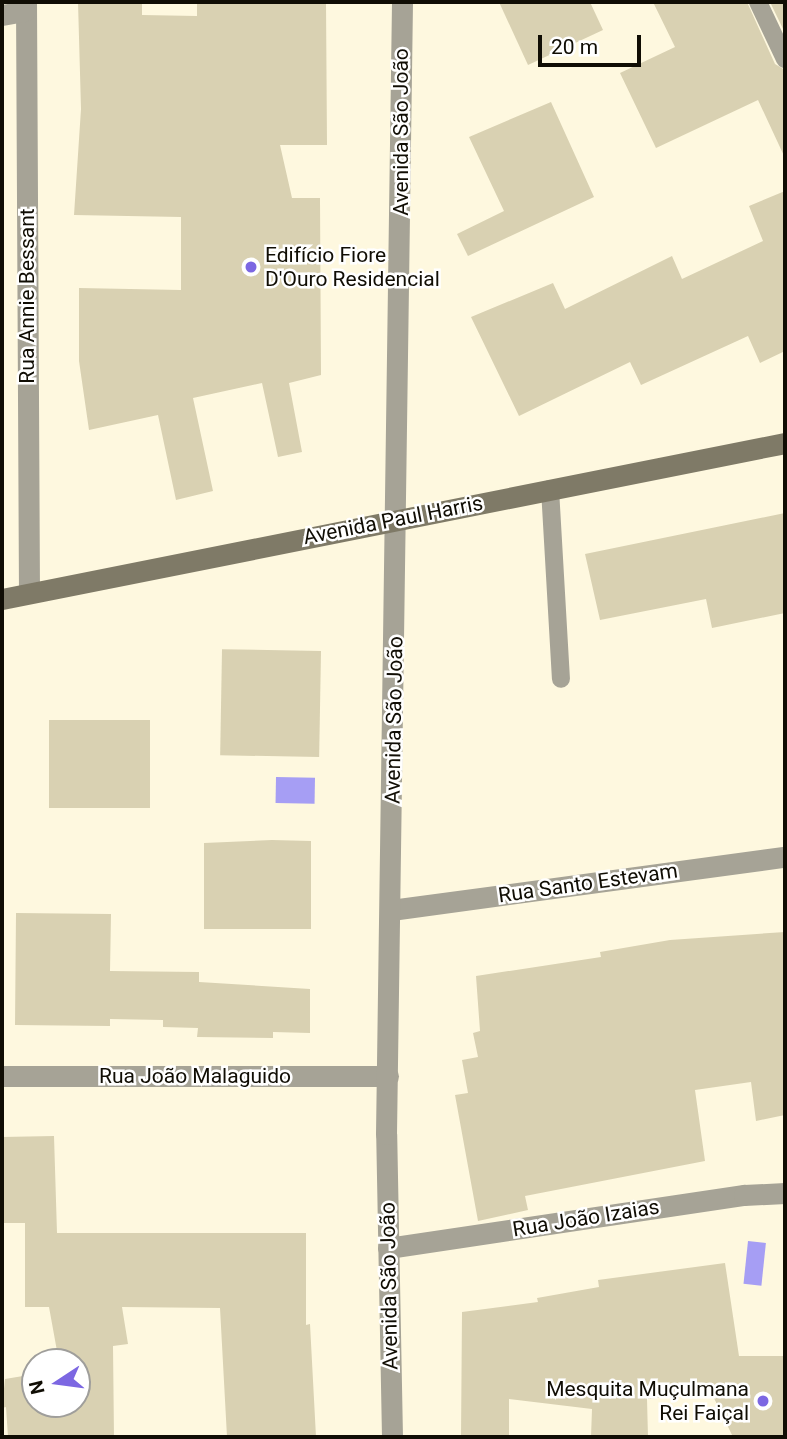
<!DOCTYPE html>
<meta charset="utf-8">
<style>
body{margin:0}
#map{position:relative;width:787px;height:1439px;overflow:hidden;background:#fef8df;font-family:Roboto,sans-serif}
div>[style]{position:absolute}
[style*='--x']{left:calc(var(--x)*1px);top:calc(var(--y)*1px);width:calc(var(--w)*1px);rotate:calc(var(--a)*1deg)}
.water>*{inset:0;background:#a69ef4;transform-origin:0 0}
.building>*{inset:0;background:#d9d1b2;transform-origin:0 0}
.lane>*{height:18px;margin:-9px;padding:0 9px;transform-origin:9px;border-radius:9px;background:#a6a396}
.street>*{height:21px;margin:-10.5px;padding:0 10.5px;transform-origin:10.5px;border-radius:10.5px;background:#a6a396}
.secondary>*{height:21px;margin:-10.5px;padding:0 10.5px;transform-origin:10.5px;border-radius:10.5px;background:#7f7a67}
.dots>*{width:19px;height:19px;translate:-50% -50%;box-sizing:border-box;border:4px solid #fff;border-radius:50%}
span{translate:-50% -50%;white-space:nowrap;text-align:center;line-height:1.15;-webkit-text-stroke:5px #fff;paint-order:stroke}
.street-label{font-size:21px;color:#100d04}
.poi-label{font-size:21px;color:#100d04}
.left{translate:0 -50%;text-align:left}
.right{translate:-100% -50%;text-align:right}
.frame{position:absolute;inset:0;border:4px solid #100d04;pointer-events:none}
.north{position:absolute;left:21px;top:1348px;width:70px;height:70px;box-sizing:border-box;background:#fff;border:2px solid #9f9e9b;border-radius:50%;rotate:257deg;font-size:19px;font-weight:700;line-height:28px;text-align:center;color:#100d04}
.north::after{content:'';display:block;margin:auto;width:24px;height:32px;background:#7c67e2;clip-path:polygon(50% 0,100% 100%,50% 72%,0 100%)}
.scale{position:absolute;left:538px;top:35px;width:103px;height:32px;box-sizing:border-box;border:4px solid #100d04;border-top:0;padding-left:9px;font-size:21px;line-height:24px;white-space:nowrap;color:#100d04;-webkit-text-stroke:5px #fff;paint-order:stroke}
</style>
<div id="map">
<div class="water">
<i style="left:276px;top:777px;width:39px;height:26px;rotate:1deg"></i>
<i style="left:748px;top:1241px;width:18px;height:43px;rotate:6deg"></i>
</div>
<div class="building">
<i style="clip-path:polygon(78px 2px,142px 2px,142px 15px,197px 16px,197px 2px,326px 2px,327px 145px,280px 145px,292px 198px,320px 198px,321px 375px,289px 383px,302px 452px,278px 457px,262px 383px,193px 398px,213px 491px,176px 500px,158px 415px,89px 430px,79px 361px,79px 288px,181px 290px,181px 217px,74px 215px,81px 109px)"></i>
<i style="clip-path:polygon(499px 2px,590px 2px,603px 30px,528px 65px)"></i>
<i style="clip-path:polygon(653px 2px,747px 2px,775px 64px,785px 70px,785px 158px,758px 100px,656px 148px,620px 73px,675px 47px)"></i>
<i style="clip-path:polygon(770px 2px,785px 2px,785px 33px)"></i>
<i style="clip-path:polygon(551px 102px,594px 197px,468px 256px,457px 234px,504px 211px,469px 137px)"></i>
<i style="clip-path:polygon(785px 191px,785px 351px,760px 363px,748px 336px,641px 385px,630px 362px,519px 416px,471px 317px,553px 283px,565px 309px,672px 256px,682px 279px,763px 241px,749px 206px)"></i>
<i style="clip-path:polygon(785px 513px,785px 613px,712px 628px,706px 599px,600px 620px,585px 554px)"></i>
<i style="left:321px;top:651px;width:106px;height:99px;rotate:91deg"></i>
<i style="left:150px;top:720px;width:88px;height:101px;rotate:90deg"></i>
<i style="clip-path:polygon(272px 840px,311px 841px,311px 929px,204px 929px,204px 843px)"></i>
<i style="clip-path:polygon(16px 913px,111px 914px,110px 971px,199px 972px,199px 982px,310px 989px,310px 1033px,273px 1032px,273px 1038px,197px 1037px,198px 1028px,163px 1027px,163px 1020px,110px 1019px,110px 1026px,15px 1025px)"></i>
<i style="clip-path:polygon(785px 932px,785px 1115px,756px 1121px,751px 1082px,695px 1090px,705px 1161px,525px 1196px,528px 1210px,478px 1221px,455px 1095px,468px 1093px,462px 1060px,478px 1057px,473px 1033px,480px 1031px,476px 976px,601px 957px,600px 952px,670px 940px)"></i>
<i style="clip-path:polygon(54px 1136px,57px 1233px,306px 1233px,306px 1325px,310px 1324px,316px 1437px,227px 1437px,220px 1308px,122px 1307px,128px 1344px,113px 1346px,114px 1437px,8px 1437px,6px 1407px,2px 1408px,5px 1379px,35px 1374px,35px 1404px,77px 1404px,77px 1362px,59px 1362px,49px 1307px,25px 1307px,25px 1223px,2px 1223px,2px 1137px)"></i>
<i style="clip-path:polygon(725px 1263px,739px 1356px,785px 1356px,785px 1437px,733px 1437px,711px 1392px,647px 1399px,648px 1437px,591px 1437px,592px 1409px,509px 1399px,509px 1437px,461px 1437px,462px 1312px,538px 1302px,537px 1298px,599px 1287px,598px 1280px)"></i>
</div>
<div class="lane">
<i style="--x:758;--y:2;--w:63;--a:64.7"></i>
<i style="--x:550;--y:489;--w:190;--a:86.7"></i>
</div>
<div class="street">
<i style="--x:26;--y:2;--w:589;--a:89.71"></i>
<i style="--x:2;--y:15;--w:23;--a:-10"></i>
<i style="--x:391;--y:910;--w:398;--a:-7.7"></i>
<i style="--x:2;--y:1076;--w:386;--a:0"></i>
<i style="--x:388;--y:1248;--w:360;--a:-8.5"></i>
<i style="--x:744;--y:1195;--w:41;--a:-2.8"></i>
<i style="--x:392;--y:1437;--w:303;--a:-91.1"></i>
<i style="--x:386;--y:1134;--w:1132;--a:-89.19"></i>
</div>
<div class="secondary">
<i style="--x:2;--y:599;--w:798;--a:-11.27"></i>
</div>
<div class="dots">
<i style="left:251px;top:267px;background:#7c67e2"></i>
<i style="left:763px;top:1401px;background:#7c67e2"></i>
</div>
<div class="street-label">
<span style="left:401px;top:132px;rotate:-90deg">Avenida São João</span>
<span style="left:27px;top:296px;rotate:-90deg">Rua Annie Bessant</span>
<span style="left:393px;top:520px;rotate:-11deg">Avenida Paul Harris</span>
<span style="left:394px;top:720px;rotate:-89deg">Avenida São João</span>
<span style="left:588px;top:883px;rotate:-8deg">Rua Santo Estevam</span>
<span style="left:195px;top:1076px">Rua João Malaguido</span>
<span style="left:586px;top:1218px;rotate:-9deg">Rua João Izaias</span>
<span style="left:389px;top:1286px;rotate:-91deg">Avenida São João</span>
</div>
<div class="poi-label">
<span class="left" style="left:265px;top:267px">Edifício Fiore<br>D'Ouro Residencial</span>
<span class="right" style="left:749px;top:1401px">Mesquita Muçulmana<br>Rei Faiçal</span>
</div>
<div class="frame"></div>
<div class="north">N</div>
<div class="scale">20 m</div>
</div>
